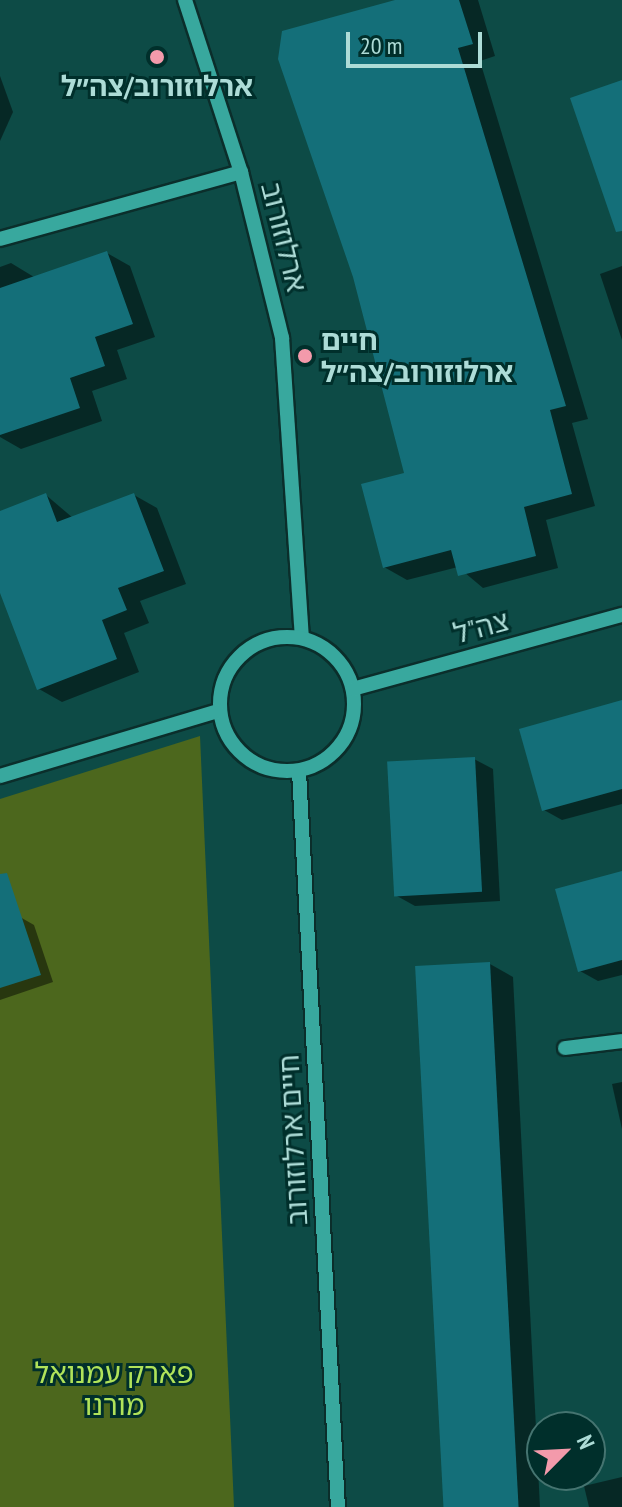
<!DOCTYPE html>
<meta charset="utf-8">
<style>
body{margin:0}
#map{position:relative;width:622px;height:1507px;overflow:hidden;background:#0d4b46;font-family:"PT Sans Narrow","Noto Sans Hebrew",sans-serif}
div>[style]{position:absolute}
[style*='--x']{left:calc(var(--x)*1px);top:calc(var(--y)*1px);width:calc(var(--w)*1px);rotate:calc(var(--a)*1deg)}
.green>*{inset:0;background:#4c671d}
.shadow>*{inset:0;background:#0007}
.building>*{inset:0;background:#146f79;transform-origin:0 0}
.roads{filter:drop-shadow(2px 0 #0b2e2b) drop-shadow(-2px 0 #0b2e2b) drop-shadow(0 2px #0b2e2b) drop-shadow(0 -2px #0b2e2b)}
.minor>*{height:14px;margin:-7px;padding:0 7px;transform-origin:7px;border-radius:7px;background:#38a89e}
.minor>.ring{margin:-7px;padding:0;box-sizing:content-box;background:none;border:14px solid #38a89e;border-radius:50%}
.dots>*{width:22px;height:22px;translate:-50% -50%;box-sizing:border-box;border:4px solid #002f2b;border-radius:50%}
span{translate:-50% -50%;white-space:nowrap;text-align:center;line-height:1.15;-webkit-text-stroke:6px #002f2b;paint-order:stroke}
.poi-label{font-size:28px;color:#addcd7;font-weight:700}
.left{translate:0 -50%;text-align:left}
.street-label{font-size:28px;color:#addcd7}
.park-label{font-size:28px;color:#b0e35a}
.north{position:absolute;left:526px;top:1411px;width:80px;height:80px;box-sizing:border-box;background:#002f2b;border:2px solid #457470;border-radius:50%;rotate:66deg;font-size:22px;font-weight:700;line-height:32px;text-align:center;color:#addcd7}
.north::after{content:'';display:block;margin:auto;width:28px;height:36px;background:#f39aab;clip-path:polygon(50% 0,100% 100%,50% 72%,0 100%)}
.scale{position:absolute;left:346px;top:32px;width:136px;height:36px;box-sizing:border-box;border:4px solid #addcd7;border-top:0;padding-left:10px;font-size:24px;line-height:28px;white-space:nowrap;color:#addcd7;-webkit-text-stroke:6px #002f2b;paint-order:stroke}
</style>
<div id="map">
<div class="green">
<i style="clip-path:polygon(200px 736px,234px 1507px,0 1507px,0 799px)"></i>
</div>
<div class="shadow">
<i style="clip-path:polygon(402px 0,478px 0,495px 56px,480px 61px,588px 419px,572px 423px,595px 506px,546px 520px,558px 568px,483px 588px,458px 567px,407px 580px,384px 567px,407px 475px)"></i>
<i style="clip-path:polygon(0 76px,13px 112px,0 141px)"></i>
<i style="clip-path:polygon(107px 253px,130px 266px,155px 337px,117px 350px,127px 379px,92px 391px,102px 421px,21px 449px,0 437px,0 267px,11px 263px,34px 277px)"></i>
<i style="clip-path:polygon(622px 266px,622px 340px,600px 274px)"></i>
<i style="clip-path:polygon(46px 495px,73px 518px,134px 495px,157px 508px,186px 584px,140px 601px,149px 623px,124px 633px,139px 672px,62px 702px,39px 689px,0 587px,0 513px)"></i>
<i style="clip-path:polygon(622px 703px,622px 804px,562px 820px,544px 810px)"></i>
<i style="clip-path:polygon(474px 759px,493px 769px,500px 901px,415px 906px,397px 896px)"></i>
<i style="clip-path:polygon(622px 873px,622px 975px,598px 981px,580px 971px)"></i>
<i style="clip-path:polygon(20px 917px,34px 925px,53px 982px,0 1000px,0 924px)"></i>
<i style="clip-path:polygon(490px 964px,513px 977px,540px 1507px,444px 1507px)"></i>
<i style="clip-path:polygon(622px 1082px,622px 1129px,612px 1084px)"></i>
<i style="clip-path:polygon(622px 1477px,622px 1507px,589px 1507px,584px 1486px)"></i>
</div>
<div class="building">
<i style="clip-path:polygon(395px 0,459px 0,473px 44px,458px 48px,566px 406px,550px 410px,572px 494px,524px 507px,536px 556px,458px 576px,451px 550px,383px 568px,361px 484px,404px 473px,353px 277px,278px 59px,282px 31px)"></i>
<i style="clip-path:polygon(622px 80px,622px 231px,616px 232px,570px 98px)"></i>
<i style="clip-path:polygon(107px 251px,133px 324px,95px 337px,105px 366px,70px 378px,80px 408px,0 435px,0 288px)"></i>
<i style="clip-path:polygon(46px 493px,57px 522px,134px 493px,164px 571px,118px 588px,127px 610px,102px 620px,117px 659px,37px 690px,0 593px,0 511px)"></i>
<i style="clip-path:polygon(622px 700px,622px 789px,542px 811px,519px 729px)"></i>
<i style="left:475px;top:757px;width:135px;height:88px;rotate:87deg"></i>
<i style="clip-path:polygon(622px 871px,622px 960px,578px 972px,555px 889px)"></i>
<i style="clip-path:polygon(7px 873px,41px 975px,0 988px,0 874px)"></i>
<i style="left:490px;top:962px;width:546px;height:75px;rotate:87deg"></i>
</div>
<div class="roads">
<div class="minor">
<i style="--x:185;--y:0;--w:181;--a:72"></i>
<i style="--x:241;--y:172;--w:171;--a:76.1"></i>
<i style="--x:282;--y:338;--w:300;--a:86.2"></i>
<i style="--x:0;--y:239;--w:250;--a:-15.5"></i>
<i class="ring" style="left:220px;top:637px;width:120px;height:120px"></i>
<i style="--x:353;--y:689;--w:279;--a:-15.4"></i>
<i style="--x:299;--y:771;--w:737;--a:86.97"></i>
<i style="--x:0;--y:776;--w:227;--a:-16.6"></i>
<i style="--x:565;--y:1048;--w:57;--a:-7"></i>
</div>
</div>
<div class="dots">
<i style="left:157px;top:57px;background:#f39aab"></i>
<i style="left:305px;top:356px;background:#f39aab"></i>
</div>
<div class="poi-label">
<span style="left:157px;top:86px">ארלוזורוב/צה״ל</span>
<span class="left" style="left:321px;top:356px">חיים<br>ארלוזורוב/צה״ל</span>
</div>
<div class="street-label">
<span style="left:284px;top:237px;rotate:76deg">ארלוזורוב</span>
<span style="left:481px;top:627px;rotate:-15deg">צה"ל</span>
<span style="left:293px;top:1140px;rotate:-93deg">חיים ארלוזורוב</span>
</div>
<div class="park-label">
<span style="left:114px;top:1389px">פארק עמנואל<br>מורנו</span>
</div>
<div class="north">N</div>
<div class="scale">20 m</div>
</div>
